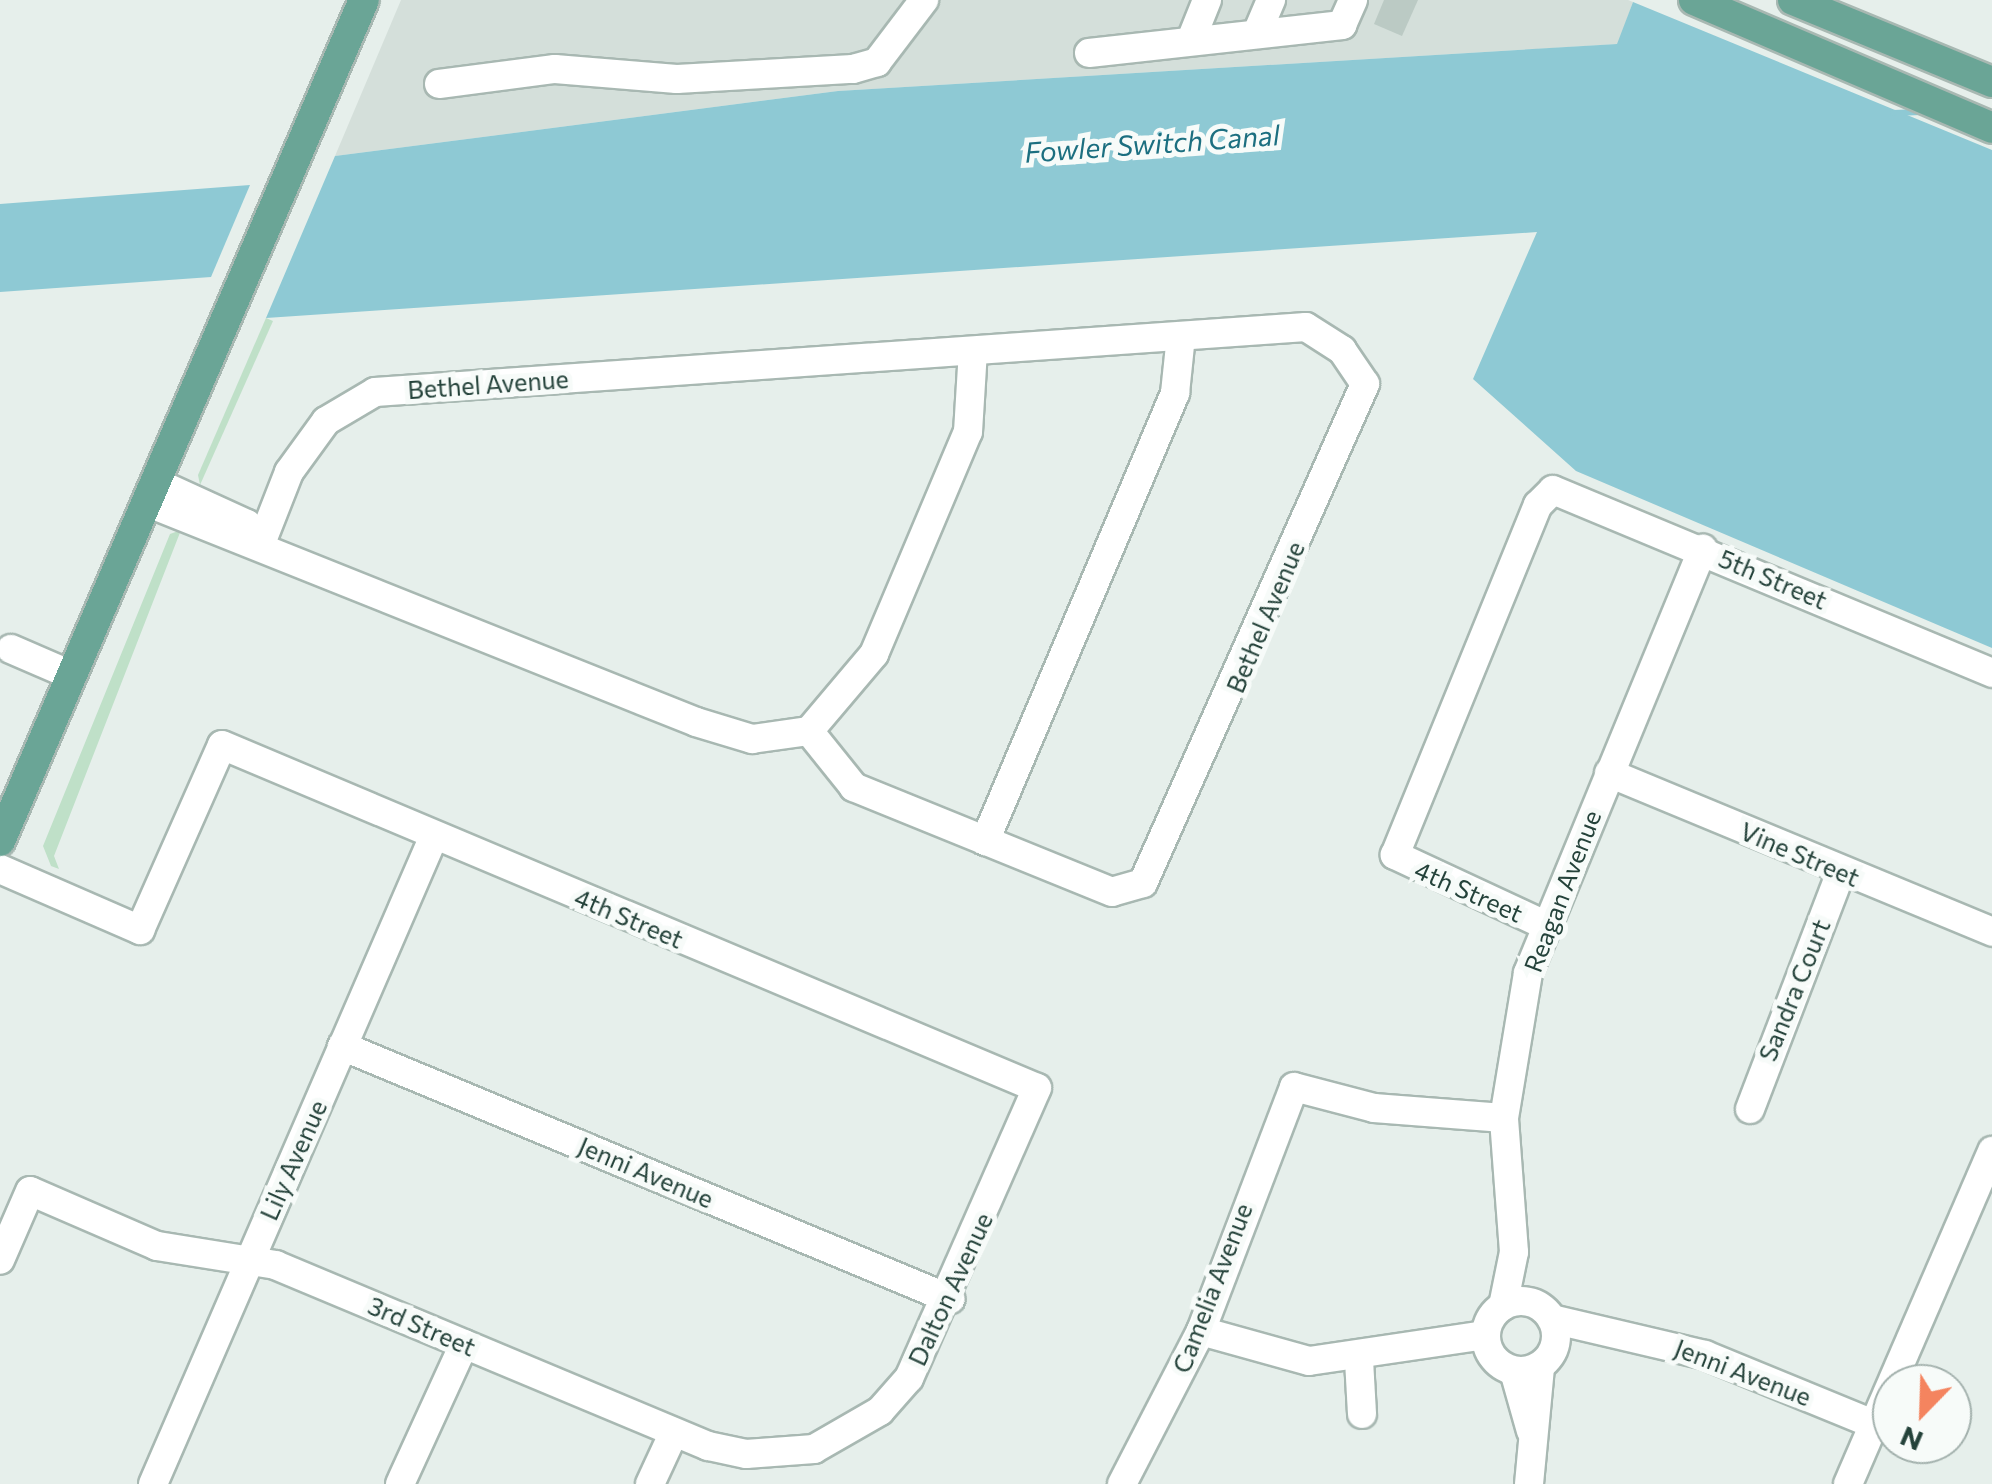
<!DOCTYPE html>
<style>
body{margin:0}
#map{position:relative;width:1992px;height:1484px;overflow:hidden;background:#e6efeb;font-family:Commissioner,sans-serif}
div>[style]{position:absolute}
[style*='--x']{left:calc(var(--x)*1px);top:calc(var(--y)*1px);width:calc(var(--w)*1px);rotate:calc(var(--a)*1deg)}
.built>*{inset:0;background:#d4dfda}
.green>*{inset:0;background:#bfe0c8}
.water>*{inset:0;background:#8ec9d4}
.stream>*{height:6px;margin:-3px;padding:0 3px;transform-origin:3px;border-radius:3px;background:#8ec9d4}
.building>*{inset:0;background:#bbcac4}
.roads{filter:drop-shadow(2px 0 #a8b8b2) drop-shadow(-2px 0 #a8b8b2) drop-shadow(0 2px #a8b8b2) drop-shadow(0 -2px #a8b8b2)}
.minor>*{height:28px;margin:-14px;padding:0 14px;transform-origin:14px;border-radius:14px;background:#fff}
.minor>.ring{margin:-14px;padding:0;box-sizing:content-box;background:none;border:28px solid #fff;border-radius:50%}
.major>*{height:30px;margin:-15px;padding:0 15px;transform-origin:15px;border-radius:15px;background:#6aa596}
span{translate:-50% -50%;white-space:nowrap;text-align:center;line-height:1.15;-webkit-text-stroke:10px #f7fbf9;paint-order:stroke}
.street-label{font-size:25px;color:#24423a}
.water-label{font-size:28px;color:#1c6f80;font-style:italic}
.north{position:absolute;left:1872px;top:1364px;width:100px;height:100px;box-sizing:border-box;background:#f7fbf9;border:2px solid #a3b1ad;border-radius:50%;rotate:203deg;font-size:28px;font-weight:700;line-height:40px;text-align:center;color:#24423a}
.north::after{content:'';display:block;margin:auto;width:35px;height:45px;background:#f4845f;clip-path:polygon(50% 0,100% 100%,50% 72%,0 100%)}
</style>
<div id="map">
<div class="built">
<i style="clip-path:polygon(401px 0,1628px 0,1633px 2px,1618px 44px,838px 91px,335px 156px)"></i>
</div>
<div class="green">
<i style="clip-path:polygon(266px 318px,273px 321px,200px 485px,198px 475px)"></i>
<i style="clip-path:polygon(181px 530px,54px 856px,59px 869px,51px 866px,43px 846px,170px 534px)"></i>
</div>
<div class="water">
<i style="clip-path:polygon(1633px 2px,1992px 150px,1992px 648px,1576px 471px,1473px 379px,1537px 232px,266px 318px,335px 156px,838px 91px,1617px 44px)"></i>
<i style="clip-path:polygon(250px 185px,211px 277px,0 292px,0 204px)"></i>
</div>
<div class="stream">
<i style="--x:1893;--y:113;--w:28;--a:-2"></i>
</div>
<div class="building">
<i style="clip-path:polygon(1384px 0,1418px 0,1402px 36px,1374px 24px)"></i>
</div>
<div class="roads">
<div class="minor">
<i style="--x:1257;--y:33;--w:36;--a:-67"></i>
<i style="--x:1191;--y:40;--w:43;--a:-68.2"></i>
<i style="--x:1089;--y:53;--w:255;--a:-6.3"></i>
<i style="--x:1342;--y:25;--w:27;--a:-66"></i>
<i style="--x:439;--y:84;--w:117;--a:-7.4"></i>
<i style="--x:555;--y:69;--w:122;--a:4.7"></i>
<i style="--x:677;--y:79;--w:176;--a:-3.3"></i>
<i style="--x:853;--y:69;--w:25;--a:-16"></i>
<i style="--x:877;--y:62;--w:78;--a:-52.8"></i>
<i style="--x:155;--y:482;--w:101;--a:24.5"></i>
<i style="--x:247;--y:524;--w:23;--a:49"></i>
<i style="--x:146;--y:502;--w:592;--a:21.8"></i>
<i style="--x:696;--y:722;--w:59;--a:16.9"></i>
<i style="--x:752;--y:739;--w:58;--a:-8"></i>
<i style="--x:809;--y:731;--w:101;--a:-49.8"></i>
<i style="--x:874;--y:654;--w:241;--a:-67.1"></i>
<i style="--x:968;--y:432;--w:81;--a:-86.5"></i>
<i style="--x:262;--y:541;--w:74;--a:-68.6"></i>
<i style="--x:289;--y:472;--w:63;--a:-54"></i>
<i style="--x:326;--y:421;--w:57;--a:-30.6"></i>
<i style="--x:375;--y:392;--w:933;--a:-3.99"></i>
<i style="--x:1306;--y:327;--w:43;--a:32.6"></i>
<i style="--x:1342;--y:350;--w:41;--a:55.9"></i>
<i style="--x:1365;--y:384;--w:546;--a:113.98"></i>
<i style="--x:1143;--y:883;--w:32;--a:164"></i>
<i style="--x:1112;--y:892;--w:279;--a:-157.9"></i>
<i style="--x:854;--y:787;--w:72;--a:-128.8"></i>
<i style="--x:11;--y:649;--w:65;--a:23.4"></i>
<i style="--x:1609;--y:773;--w:415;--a:22.5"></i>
<i style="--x:985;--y:841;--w:487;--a:-67"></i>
<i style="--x:1175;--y:393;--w:57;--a:-84"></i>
<i style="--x:0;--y:869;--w:153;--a:23.5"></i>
<i style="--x:140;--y:930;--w:202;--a:-66.1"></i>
<i style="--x:222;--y:745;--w:884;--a:22.82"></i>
<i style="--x:1037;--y:1088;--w:317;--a:113.8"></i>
<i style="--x:909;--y:1378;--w:44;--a:131.3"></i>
<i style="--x:880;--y:1411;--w:76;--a:150.1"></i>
<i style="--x:814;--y:1449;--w:68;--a:175.8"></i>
<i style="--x:746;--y:1454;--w:39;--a:-168"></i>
<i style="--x:708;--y:1446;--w:468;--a:-157.3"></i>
<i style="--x:276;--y:1265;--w:121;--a:-170.9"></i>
<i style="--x:157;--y:1246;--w:138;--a:-156.6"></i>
<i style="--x:30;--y:1191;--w:75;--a:113.5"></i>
<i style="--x:1545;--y:925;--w:166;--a:-155"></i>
<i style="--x:1395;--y:855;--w:378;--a:-67.8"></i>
<i style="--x:1538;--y:505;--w:21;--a:-45"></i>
<i style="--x:1553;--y:490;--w:476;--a:22.6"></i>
<i style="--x:342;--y:1046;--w:659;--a:22.59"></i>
<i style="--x:1750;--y:1109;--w:254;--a:-69"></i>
<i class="ring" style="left:1486px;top:1301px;width:42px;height:42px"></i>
<i style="--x:1503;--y:1306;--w:55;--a:-78.5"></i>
<i style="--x:1514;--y:1252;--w:134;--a:-94.3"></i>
<i style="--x:1504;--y:1118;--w:147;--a:-80.6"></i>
<i style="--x:1528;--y:973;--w:459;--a:-67.6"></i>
<i style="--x:1552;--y:1319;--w:157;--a:13.2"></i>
<i style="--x:1705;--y:1355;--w:182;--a:22.3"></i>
<i style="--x:1201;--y:1331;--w:112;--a:15.5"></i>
<i style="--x:1309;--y:1361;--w:179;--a:-8.4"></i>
<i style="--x:1359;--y:1360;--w:54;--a:86.8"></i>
<i style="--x:1514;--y:1371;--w:62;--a:74.2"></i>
<i style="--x:153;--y:1484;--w:706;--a:-66.56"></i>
<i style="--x:400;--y:1484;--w:154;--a:-65.4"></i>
<i style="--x:650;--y:1484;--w:57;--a:-65.2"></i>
<i style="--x:1122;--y:1484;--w:172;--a:-62.7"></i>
<i style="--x:1201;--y:1331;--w:261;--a:-69.1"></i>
<i style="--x:1294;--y:1087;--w:83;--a:14.7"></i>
<i style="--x:1374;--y:1108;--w:130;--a:4.4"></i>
<i style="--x:1529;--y:1484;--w:118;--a:-84.6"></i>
<i style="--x:1848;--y:1484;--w:363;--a:-66.6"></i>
</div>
<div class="major">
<i style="--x:1694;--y:0;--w:324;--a:23.2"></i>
<i style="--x:1793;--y:0;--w:215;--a:22.4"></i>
<i style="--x:0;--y:841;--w:916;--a:-66.6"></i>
</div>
</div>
<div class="street-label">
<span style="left:488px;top:384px;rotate:-4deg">Bethel Avenue</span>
<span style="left:1773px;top:579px;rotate:23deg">5th Street</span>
<span style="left:1265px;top:617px;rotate:-67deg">Bethel Avenue</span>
<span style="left:1800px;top:854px;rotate:23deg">Vine Street</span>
<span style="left:1469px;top:891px;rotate:24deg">4th Street</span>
<span style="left:1562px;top:891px;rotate:-69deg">Reagan Avenue</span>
<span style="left:629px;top:918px;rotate:23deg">4th Street</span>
<span style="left:1794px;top:990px;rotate:-68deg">Sandra Court</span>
<span style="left:293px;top:1160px;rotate:-66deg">Lily Avenue</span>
<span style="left:646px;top:1172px;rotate:23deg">Jenni Avenue</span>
<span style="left:1212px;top:1288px;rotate:-69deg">Camelia Avenue</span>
<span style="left:950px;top:1289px;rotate:-65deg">Dalton Avenue</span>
<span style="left:422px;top:1326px;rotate:23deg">3rd Street</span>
<span style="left:1743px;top:1372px;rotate:21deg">Jenni Avenue</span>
</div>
<div class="water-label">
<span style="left:1152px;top:143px;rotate:-4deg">Fowler Switch Canal</span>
</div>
<div class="north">N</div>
</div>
